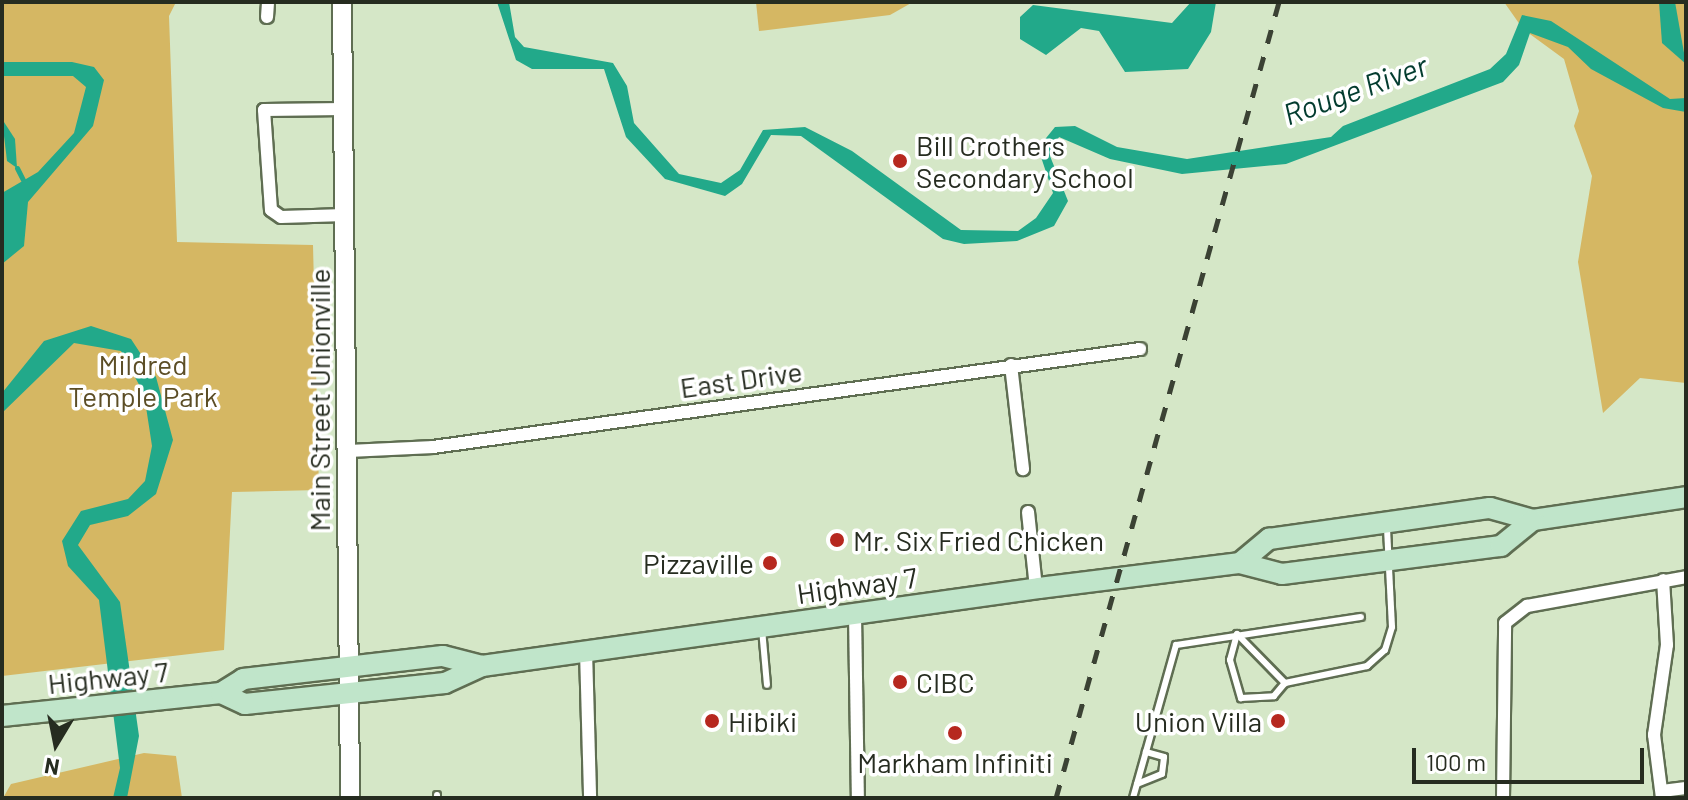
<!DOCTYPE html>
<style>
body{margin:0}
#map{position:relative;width:1688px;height:800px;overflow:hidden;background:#d5e7c7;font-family:Barlow,sans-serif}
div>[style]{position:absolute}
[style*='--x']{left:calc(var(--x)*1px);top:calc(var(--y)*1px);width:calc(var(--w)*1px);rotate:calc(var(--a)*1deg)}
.green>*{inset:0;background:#d5b763}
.water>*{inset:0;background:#22a98a}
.stream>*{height:5px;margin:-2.5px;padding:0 2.5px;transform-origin:2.5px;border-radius:2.5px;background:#22a98a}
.roads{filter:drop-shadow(2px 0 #5f6e52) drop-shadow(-2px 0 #5f6e52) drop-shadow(0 2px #5f6e52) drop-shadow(0 -2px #5f6e52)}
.lane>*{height:6px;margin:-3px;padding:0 3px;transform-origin:3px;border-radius:3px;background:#fff}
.street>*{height:12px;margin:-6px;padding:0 6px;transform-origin:6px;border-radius:6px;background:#fff}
.secondary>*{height:18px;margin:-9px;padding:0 9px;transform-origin:9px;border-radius:9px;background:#fff}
.primary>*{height:20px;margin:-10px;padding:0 10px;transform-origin:10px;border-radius:10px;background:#c0e5ca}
.rail>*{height:5px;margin-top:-2.5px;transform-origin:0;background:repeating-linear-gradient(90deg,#3b4234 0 14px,transparent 0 28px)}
.dots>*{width:22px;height:22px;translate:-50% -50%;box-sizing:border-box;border:4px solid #fff;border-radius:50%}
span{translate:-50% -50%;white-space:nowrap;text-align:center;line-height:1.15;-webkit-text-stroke:7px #fff;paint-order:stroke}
.poi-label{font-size:28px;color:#262c20}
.left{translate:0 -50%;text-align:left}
.right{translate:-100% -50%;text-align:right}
.park-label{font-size:28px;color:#5c4e26}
.street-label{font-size:28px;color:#262c20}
.water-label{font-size:30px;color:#033c2f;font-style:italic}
.frame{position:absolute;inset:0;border:4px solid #262c20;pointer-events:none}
.north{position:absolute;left:16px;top:704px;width:80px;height:80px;-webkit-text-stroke:6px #fff;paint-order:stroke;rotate:190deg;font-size:22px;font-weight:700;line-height:32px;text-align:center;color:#262c20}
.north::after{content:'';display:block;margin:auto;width:28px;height:36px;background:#262c20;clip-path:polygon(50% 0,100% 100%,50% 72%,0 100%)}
.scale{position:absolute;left:1412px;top:748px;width:232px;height:36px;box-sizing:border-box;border:4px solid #262c20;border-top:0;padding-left:10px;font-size:24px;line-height:28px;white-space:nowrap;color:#262c20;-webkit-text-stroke:6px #fff;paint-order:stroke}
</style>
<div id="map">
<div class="green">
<i style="clip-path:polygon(2px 2px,176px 2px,169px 16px,177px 242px,313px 245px,319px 490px,232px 492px,224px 650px,2px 676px)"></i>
<i style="clip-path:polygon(756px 2px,913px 2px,890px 15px,759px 31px)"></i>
<i style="clip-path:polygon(1504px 2px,1686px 2px,1686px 383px,1640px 378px,1603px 413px,1578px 262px,1592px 176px,1574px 126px,1579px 111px,1564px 59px,1523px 29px)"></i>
<i style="clip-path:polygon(144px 753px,176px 756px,182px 798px,3px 798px,11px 784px)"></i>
</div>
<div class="water">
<i style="clip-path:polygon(497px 2px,509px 2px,515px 37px,524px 47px,613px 63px,627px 86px,634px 123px,679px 174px,721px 183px,740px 170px,763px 130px,805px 127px,852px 151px,961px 230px,1018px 231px,1036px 218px,1053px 193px,1038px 148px,1055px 127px,1075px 126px,1117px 147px,1187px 159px,1331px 137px,1343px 126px,1490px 69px,1506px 54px,1522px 15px,1551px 21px,1670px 99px,1686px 98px,1686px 112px,1663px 108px,1591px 69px,1568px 47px,1530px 33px,1519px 65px,1503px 82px,1286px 164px,1182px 174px,1110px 159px,1059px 137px,1050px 156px,1068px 201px,1054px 226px,1017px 241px,964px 244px,943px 239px,801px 136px,771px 135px,742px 184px,725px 196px,665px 179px,626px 137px,604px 69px,532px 69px,516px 60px)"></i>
<i style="clip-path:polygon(1191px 2px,1216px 2px,1211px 32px,1188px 69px,1125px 72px,1099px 31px,1081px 28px,1046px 55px,1020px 39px,1020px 17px,1033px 5px,1172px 23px)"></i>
<i style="clip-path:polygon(1659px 2px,1675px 2px,1686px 64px,1662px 43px)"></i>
<i style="clip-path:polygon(2px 62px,72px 62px,94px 67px,104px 80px,93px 126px,28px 202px,24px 246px,2px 264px,2px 193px,38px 172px,74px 133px,86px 87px,73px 76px,2px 76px)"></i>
<i style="clip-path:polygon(2px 119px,15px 139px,17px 168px,7px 161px)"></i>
<i style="clip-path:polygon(91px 326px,131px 339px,156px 377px,173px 440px,156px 494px,128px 516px,90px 525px,78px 545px,120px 602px,139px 736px,127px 798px,113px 798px,120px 768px,99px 600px,68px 566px,62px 541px,81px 511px,128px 499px,145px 481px,152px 446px,144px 394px,121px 351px,74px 343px,2px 413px,2px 393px,44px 341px)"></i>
</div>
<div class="stream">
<i style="--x:17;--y:168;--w:13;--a:63"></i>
</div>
<div class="roads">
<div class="lane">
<i style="--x:762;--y:629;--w:56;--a:84.9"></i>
<i style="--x:1237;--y:634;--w:69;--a:45.6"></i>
<i style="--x:1285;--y:683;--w:84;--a:-11.7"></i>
<i style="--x:1367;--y:666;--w:24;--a:-42"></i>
<i style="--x:1385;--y:650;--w:24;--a:-73"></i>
<i style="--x:1392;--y:627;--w:100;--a:-92.9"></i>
<i style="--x:1237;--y:634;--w:27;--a:105"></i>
<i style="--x:1230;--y:660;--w:40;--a:74"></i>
<i style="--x:1241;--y:698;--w:33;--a:-3"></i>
<i style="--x:1274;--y:696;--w:17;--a:-50"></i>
<i style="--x:1137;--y:784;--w:27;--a:-22"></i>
<i style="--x:1162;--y:774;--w:17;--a:-83"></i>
<i style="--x:1164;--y:757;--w:19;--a:-164"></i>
<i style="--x:437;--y:795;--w:3;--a:90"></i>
<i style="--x:1133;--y:798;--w:159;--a:-74.3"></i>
<i style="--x:1176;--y:645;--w:187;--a:-8.6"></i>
</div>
<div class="street">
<i style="--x:267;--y:17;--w:15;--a:-86"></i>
<i style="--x:344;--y:109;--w:80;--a:179.3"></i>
<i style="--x:264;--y:110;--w:100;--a:86"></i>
<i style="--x:271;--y:210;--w:12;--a:35"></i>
<i style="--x:281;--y:217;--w:64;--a:-1.8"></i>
<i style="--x:1011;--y:365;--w:105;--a:83.4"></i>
<i style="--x:349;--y:451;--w:84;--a:-2.7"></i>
<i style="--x:433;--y:447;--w:714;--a:-7.89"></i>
<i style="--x:1028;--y:512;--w:76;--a:84"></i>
<i style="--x:855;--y:614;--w:184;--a:89.1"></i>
<i style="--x:586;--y:651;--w:147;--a:88.4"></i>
<i style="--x:1662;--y:791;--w:24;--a:-7"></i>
<i style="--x:1503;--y:798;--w:175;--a:-89.3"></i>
<i style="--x:1505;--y:623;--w:28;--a:-38"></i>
<i style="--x:1527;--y:606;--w:162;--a:-10.3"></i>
<i style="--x:1662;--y:798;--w:64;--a:-97.2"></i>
<i style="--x:1654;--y:735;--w:91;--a:-81.8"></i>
<i style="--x:1667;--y:645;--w:65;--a:-93.5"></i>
</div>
<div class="secondary">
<i style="--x:342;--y:2;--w:796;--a:89.42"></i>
</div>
<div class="primary">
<i style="--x:1240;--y:563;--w:38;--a:-40"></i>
<i style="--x:1269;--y:539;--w:223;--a:-8"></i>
<i style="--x:1490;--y:508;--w:45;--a:15.6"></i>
<i style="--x:1533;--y:520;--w:155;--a:-8.5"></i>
<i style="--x:221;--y:693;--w:26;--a:25"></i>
<i style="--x:245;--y:704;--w:201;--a:-6"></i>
<i style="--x:445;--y:683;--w:41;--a:-24.7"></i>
<i style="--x:482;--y:666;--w:562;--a:-7.97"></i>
<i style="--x:1039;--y:588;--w:203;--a:-7.1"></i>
<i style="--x:1240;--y:563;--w:43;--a:14.7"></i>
<i style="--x:1282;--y:574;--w:221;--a:-7.3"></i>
<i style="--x:1501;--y:546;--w:41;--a:-39.1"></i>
<i style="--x:2;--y:716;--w:220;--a:-6"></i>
<i style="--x:221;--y:693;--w:26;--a:-32"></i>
<i style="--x:243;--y:679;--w:201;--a:-6.6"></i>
<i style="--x:443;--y:656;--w:40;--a:14.4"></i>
</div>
</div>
<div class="rail">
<i style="--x:1056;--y:798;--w:827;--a:-74.35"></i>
</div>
<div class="dots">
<i style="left:900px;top:161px;background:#b6281f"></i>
<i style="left:837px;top:540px;background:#b6281f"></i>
<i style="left:770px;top:563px;background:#b6281f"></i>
<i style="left:900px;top:682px;background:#b6281f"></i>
<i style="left:712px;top:721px;background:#b6281f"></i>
<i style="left:1278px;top:721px;background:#b6281f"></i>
<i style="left:955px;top:733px;background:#b6281f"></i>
</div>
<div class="poi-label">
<span class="left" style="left:916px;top:161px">Bill Crothers<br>Secondary School</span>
<span class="left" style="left:853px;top:540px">Mr. Six Fried Chicken</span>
<span class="right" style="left:754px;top:563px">Pizzaville</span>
<span class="left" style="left:916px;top:682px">CIBC</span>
<span class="left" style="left:728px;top:721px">Hibiki</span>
<span class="right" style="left:1262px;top:721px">Union Villa</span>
<span style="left:955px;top:762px">Markham Infiniti</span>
</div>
<div class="park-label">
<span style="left:143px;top:380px">Mildred<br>Temple Park</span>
</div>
<div class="street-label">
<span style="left:741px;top:379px;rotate:-8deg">East Drive</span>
<span style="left:319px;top:400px;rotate:-90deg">Main Street Unionville</span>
<span style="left:857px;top:585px;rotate:-8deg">Highway 7</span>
<span style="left:108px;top:677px;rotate:-6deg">Highway 7</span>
</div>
<div class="water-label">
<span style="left:1355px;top:89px;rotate:-20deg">Rouge River</span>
</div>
<div class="frame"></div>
<div class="north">N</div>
<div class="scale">100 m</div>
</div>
